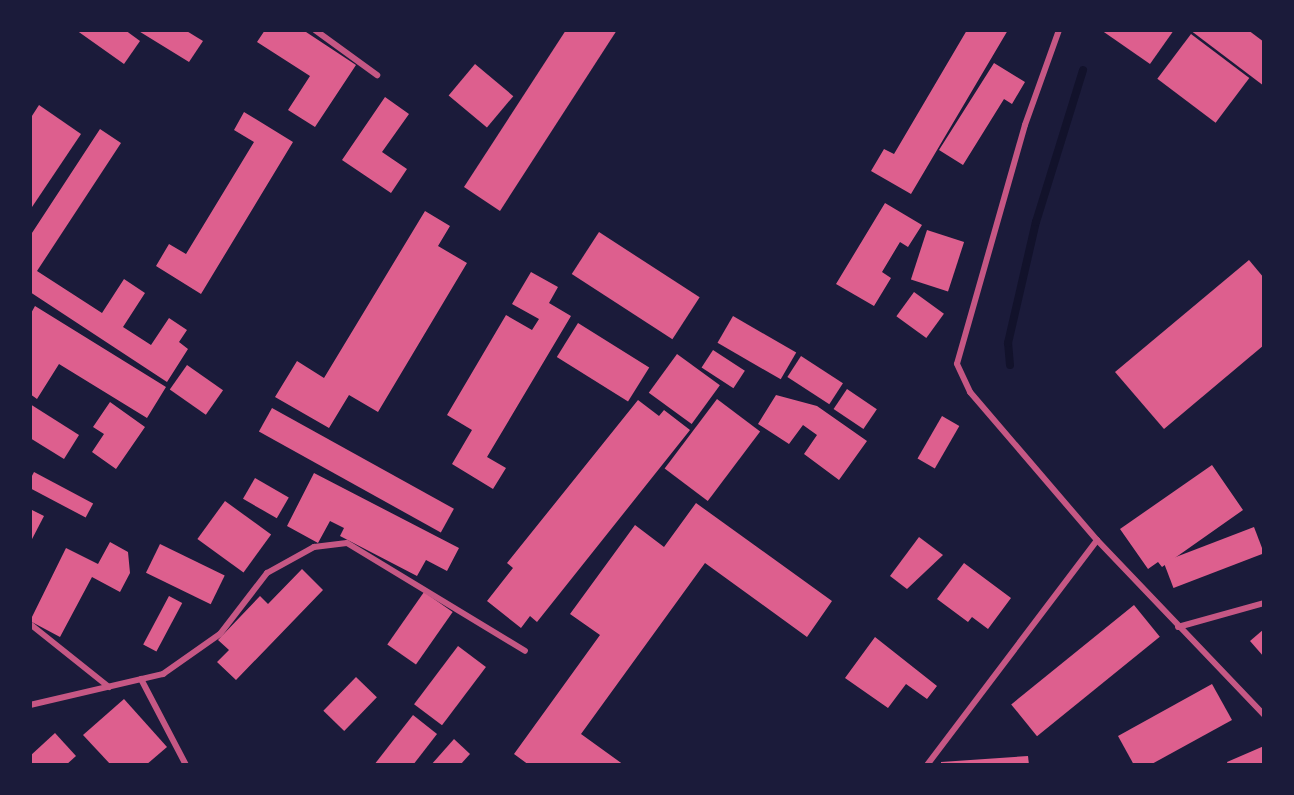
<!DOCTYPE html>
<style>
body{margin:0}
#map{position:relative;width:1294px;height:795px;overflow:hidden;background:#1b1b3a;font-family:Barlow,sans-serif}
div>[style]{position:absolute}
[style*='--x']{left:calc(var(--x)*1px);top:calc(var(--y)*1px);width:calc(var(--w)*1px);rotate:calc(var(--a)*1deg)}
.stream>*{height:8px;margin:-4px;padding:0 4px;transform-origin:4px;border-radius:4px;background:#12122b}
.building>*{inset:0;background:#dd5f8e;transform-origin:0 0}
.minor>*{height:6px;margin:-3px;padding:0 3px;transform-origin:3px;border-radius:3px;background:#c65784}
span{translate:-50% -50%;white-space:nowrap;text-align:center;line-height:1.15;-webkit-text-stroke:4.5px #1b1b3a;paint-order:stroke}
.frame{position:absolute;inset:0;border:32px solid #1b1b3a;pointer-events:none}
</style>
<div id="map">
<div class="stream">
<i style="--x:1010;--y:365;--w:22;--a:-95"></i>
<i style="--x:1008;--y:343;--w:124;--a:-77"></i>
<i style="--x:1036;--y:222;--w:159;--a:-72.8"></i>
</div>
<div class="building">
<i style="clip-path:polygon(76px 30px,125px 30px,140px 41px,124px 64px)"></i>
<i style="clip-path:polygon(137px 30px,185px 30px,203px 41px,189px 62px)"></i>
<i style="clip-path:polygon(265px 30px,303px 30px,356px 65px,315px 127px,288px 110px,310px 76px,257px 42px)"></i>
<i style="clip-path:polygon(566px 30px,617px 30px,500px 211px,464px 187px)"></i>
<i style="clip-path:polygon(967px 30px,1008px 30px,911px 194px,871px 171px,884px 149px,894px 154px)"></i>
<i style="clip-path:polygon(1101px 30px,1174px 30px,1150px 64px)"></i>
<i style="clip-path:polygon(1190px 30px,1248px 30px,1264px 42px,1264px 86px)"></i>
<i style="left:1191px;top:34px;width:73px;height:56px;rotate:37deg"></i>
<i style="clip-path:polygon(994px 63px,1025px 82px,1012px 104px,1004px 99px,963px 165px,939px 150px)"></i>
<i style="left:475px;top:64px;width:50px;height:41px;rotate:40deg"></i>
<i style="clip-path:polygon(385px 97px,409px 114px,382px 152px,407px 169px,391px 193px,342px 160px)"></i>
<i style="clip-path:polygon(39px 105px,81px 134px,30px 210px,30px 119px)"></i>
<i style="clip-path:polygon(244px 112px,293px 142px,201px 294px,156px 266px,169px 244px,186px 254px,254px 142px,234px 130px)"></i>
<i style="clip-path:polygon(100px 129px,121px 143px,37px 271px,102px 313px,124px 279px,145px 293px,123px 327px,151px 345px,169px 318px,187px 330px,179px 342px,188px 349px,167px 382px,30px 292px,30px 236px)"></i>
<i style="clip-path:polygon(885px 203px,922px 225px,908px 247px,900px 242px,882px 272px,891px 278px,874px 306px,836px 284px)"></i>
<i style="clip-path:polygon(425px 211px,450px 226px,438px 246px,467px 263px,378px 412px,349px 395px,329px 428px,275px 397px,297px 361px,324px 378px)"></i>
<i style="left:927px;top:230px;width:39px;height:52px;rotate:18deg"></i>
<i style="left:599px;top:232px;width:120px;height:50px;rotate:33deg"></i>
<i style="clip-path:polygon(1249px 260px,1264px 278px,1264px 345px,1164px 429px,1115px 372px)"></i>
<i style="clip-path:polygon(531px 272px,558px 287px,549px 303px,571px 316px,487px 457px,506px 468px,493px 489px,452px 464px,472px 430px,447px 415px,506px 315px,532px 330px,539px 319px,512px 304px)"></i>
<i style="left:914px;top:292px;width:37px;height:30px;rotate:36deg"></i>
<i style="clip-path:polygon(35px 306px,166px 387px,147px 418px,59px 364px,37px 399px,30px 394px,30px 315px)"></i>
<i style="left:733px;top:316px;width:73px;height:31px;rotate:30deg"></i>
<i style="left:578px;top:323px;width:84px;height:40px;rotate:32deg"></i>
<i style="left:713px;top:350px;width:38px;height:21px;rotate:33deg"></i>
<i style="left:677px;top:354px;width:53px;height:48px;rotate:36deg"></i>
<i style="left:801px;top:356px;width:50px;height:25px;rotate:33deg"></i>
<i style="left:187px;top:365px;width:44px;height:30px;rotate:35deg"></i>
<i style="left:847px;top:389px;width:36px;height:24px;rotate:34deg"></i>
<i style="clip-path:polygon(776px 395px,817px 406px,867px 441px,839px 480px,804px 454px,817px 435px,803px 425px,789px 444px,758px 424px)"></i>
<i style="left:717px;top:399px;width:54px;height:87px;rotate:37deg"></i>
<i style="clip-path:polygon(638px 400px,659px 416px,664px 410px,690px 430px,537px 622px,530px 616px,521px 628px,487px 601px,513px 568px,507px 563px)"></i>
<i style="clip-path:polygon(110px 402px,145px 427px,116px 469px,92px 452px,104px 434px,93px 427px)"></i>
<i style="clip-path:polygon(30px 404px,79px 435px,64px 459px,30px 438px)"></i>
<i style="left:272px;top:408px;width:208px;height:27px;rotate:29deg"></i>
<i style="left:942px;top:416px;width:20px;height:49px;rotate:30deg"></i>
<i style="clip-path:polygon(1212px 465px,1243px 510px,1162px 567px,1158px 562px,1148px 569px,1120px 529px)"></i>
<i style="left:34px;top:472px;width:67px;height:16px;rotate:28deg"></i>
<i style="clip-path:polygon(314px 473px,459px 548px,447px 571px,426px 560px,417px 576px,340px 536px,344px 528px,330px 521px,318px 543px,287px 526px)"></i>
<i style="left:255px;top:478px;width:39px;height:24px;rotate:30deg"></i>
<i style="left:225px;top:501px;width:57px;height:47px;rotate:36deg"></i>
<i style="clip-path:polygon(696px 503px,832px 601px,807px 637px,705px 563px,581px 734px,624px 765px,529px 765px,514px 754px,600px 635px,570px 614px,635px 525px,664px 547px)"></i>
<i style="clip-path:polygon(30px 509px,44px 516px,30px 543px)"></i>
<i style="left:1254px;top:527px;width:28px;height:97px;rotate:69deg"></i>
<i style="clip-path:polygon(919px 537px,943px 555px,907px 589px,890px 576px)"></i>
<i style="clip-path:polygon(110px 542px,128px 552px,130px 573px,120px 592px,92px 577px,60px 637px,30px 621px,66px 548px,98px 564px)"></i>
<i style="left:160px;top:544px;width:72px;height:32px;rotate:26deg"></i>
<i style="clip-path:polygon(964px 563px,1011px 598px,988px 629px,972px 617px,968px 622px,937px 599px)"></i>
<i style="clip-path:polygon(302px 569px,323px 590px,236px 680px,217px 662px,229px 650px,218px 640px,260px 596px,268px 604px)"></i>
<i style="left:424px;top:592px;width:35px;height:64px;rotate:35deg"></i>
<i style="left:169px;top:596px;width:15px;height:55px;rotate:28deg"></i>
<i style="left:1134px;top:605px;width:41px;height:158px;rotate:51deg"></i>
<i style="clip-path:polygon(1264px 629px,1264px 657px,1250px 641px)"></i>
<i style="clip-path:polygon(875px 637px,937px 686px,927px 699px,906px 684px,888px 708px,845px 678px)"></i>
<i style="left:458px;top:646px;width:35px;height:73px;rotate:37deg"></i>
<i style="left:356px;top:677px;width:29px;height:47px;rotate:44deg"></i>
<i style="clip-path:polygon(1212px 684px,1232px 720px,1150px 765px,1134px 765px,1118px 736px)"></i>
<i style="clip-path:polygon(124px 699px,167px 747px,146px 765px,111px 765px,83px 735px)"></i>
<i style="clip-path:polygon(413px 715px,437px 734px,413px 765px,374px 765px)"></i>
<i style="clip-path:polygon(55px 733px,76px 756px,66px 765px,30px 765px,30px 756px)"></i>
<i style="clip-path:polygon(454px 739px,470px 754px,460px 765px,431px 765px)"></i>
<i style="clip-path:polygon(1264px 746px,1264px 765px,1228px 765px,1227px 762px)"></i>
<i style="clip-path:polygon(1028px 756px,1029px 765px,941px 765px,941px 762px)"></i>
</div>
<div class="minor">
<i style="--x:315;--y:30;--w:77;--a:36"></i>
<i style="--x:1059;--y:30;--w:101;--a:109.7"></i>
<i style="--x:1025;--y:125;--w:248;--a:105.9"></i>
<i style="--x:957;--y:364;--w:31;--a:65"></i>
<i style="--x:970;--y:392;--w:195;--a:49.4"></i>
<i style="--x:1097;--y:540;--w:242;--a:46.3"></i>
<i style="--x:30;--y:624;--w:101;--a:38.6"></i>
<i style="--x:1178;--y:627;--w:89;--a:-15.6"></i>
<i style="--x:141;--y:679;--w:97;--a:62.4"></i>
<i style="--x:30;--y:705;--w:137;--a:-13.1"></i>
<i style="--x:163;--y:674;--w:70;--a:-35.1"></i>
<i style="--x:220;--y:634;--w:77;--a:-52.4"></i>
<i style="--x:267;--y:573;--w:54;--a:-29"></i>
<i style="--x:314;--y:547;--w:33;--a:-7"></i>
<i style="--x:347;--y:543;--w:208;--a:31.2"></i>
<i style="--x:927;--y:765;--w:282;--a:-52.9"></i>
</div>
<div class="frame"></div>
</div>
